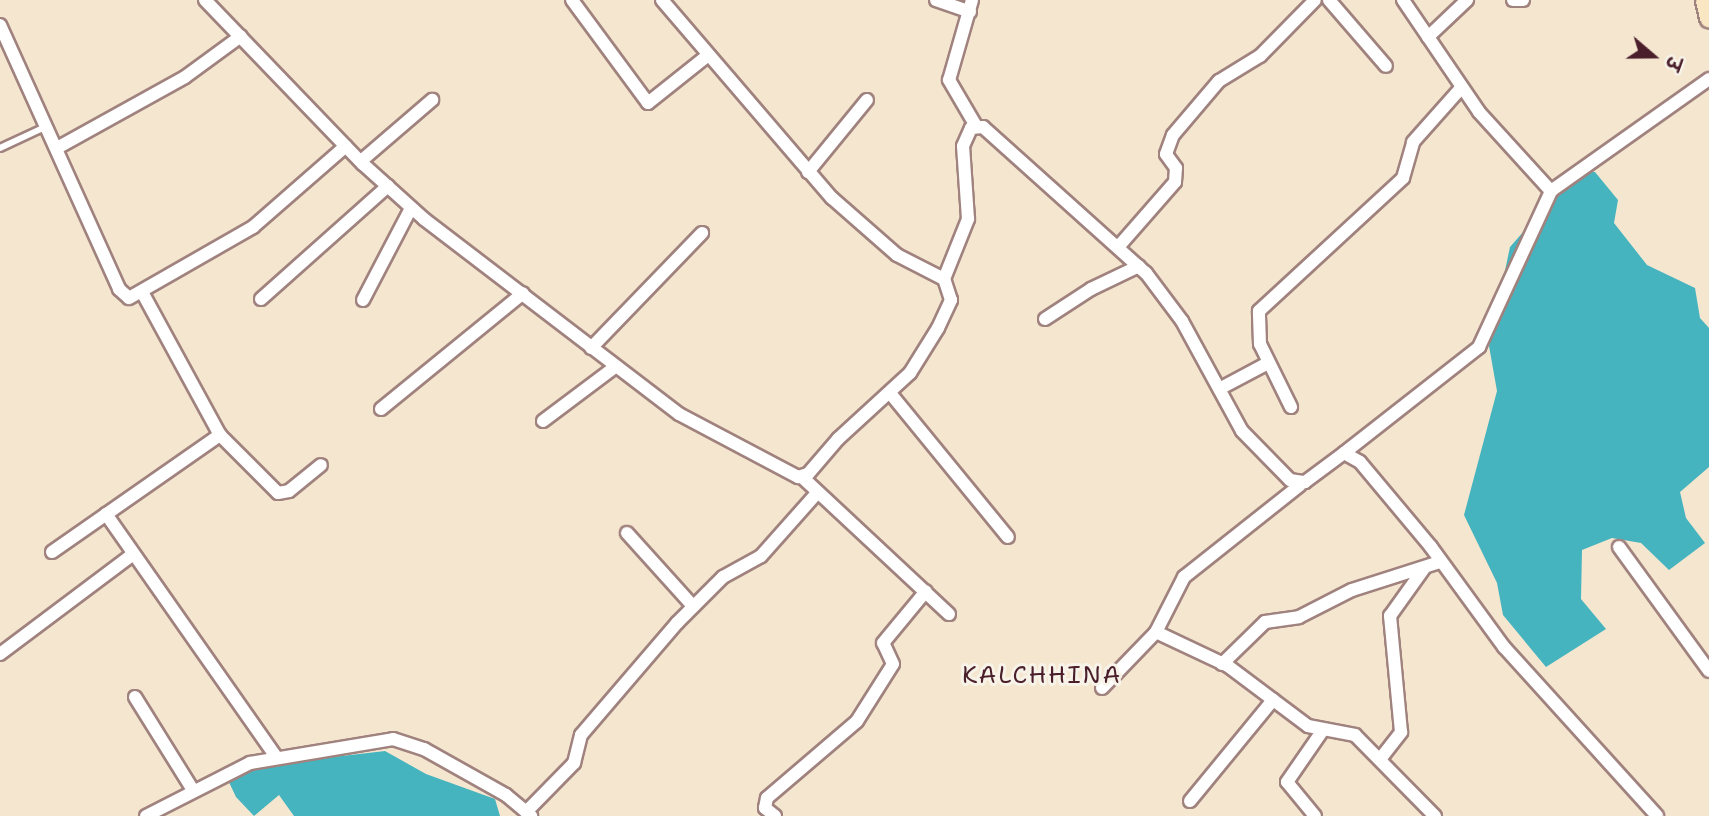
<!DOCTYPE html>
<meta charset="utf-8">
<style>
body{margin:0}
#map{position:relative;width:1709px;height:816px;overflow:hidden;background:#f5e6d0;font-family:"Shantell Sans","Playpen Sans Deva",sans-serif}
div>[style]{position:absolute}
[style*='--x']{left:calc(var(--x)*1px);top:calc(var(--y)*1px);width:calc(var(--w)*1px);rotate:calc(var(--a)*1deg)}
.water>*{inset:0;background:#45b4bf}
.roads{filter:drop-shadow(2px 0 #a0827e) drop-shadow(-2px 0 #a0827e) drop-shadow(0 2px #a0827e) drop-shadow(0 -2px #a0827e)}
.lane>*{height:6px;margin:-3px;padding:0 3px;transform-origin:3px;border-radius:3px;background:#fff}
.street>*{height:12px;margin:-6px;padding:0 6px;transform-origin:6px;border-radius:6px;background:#fff}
.secondary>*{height:19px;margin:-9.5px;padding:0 9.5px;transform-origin:9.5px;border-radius:9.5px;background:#f9e7c3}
span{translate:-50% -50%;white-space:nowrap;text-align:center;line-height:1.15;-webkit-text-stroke:6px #f7f3e8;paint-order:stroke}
.quarter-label{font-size:24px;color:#4a1f2b;letter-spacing:2px}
.north{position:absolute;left:1618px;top:21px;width:70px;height:70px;-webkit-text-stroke:5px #f7f3e8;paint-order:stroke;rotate:110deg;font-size:19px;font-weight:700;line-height:28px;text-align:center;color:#4a1f2b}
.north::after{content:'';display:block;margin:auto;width:24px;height:32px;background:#4a1f2b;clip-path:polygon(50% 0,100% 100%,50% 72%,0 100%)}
</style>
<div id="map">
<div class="water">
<i style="clip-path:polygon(1577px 171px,1595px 172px,1618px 200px,1614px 223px,1647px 265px,1695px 288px,1700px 318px,1709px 328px,1709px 467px,1680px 492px,1686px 518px,1705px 543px,1669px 570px,1641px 543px,1612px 538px,1582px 550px,1581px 599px,1606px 629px,1546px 667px,1503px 615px,1497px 583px,1464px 515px,1497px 391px,1489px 346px,1510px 247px)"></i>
<i style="clip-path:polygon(385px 751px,426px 774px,495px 799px,500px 816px,294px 816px,279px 795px,254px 816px,236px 797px,227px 778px,247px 767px)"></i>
</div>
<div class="roads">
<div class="lane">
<i style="--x:0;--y:148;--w:50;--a:-25"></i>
</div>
<div class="street">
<i style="--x:205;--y:0;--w:228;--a:46.1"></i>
<i style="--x:363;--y:164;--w:82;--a:42"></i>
<i style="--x:424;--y:219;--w:321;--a:37.4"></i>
<i style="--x:679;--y:414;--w:135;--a:27.9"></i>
<i style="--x:798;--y:477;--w:10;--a:-17"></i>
<i style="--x:808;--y:474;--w:46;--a:-49.4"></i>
<i style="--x:838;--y:439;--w:98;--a:-42.5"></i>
<i style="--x:910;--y:373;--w:53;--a:-58.1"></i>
<i style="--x:938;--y:328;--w:31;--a:-65"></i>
<i style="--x:951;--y:300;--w:22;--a:-108"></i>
<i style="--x:944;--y:279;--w:65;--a:-68.2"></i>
<i style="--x:968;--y:219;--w:73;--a:-93.9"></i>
<i style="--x:963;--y:146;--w:20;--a:-66"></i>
<i style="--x:971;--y:128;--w:12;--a:-5"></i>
<i style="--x:983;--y:127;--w:219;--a:41.9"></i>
<i style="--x:1146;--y:273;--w:60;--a:53.1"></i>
<i style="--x:1182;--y:321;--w:125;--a:61.4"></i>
<i style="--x:1242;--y:431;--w:69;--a:45.6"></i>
<i style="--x:1290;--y:480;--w:15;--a:8"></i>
<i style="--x:1305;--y:482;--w:49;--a:-36.6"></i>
<i style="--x:1344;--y:453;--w:18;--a:29"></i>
<i style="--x:1360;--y:462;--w:111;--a:50.1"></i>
<i style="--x:1431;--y:547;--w:124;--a:53.9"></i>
<i style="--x:1504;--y:647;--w:228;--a:47.8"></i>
<i style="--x:572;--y:0;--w:128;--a:53.6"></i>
<i style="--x:648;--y:103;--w:75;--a:-38.5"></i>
<i style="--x:662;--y:0;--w:261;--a:49.4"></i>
<i style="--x:832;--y:198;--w:86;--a:41.2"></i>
<i style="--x:897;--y:255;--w:53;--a:27.1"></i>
<i style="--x:936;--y:0;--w:36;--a:19"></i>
<i style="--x:972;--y:0;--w:83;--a:106"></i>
<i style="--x:949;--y:80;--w:53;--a:59.6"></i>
<i style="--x:1329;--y:0;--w:87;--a:49.2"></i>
<i style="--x:1403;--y:0;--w:135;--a:55.8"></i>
<i style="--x:1479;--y:112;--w:107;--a:47.7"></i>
<i style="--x:1513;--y:0;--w:10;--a:0"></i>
<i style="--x:0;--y:25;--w:290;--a:65.7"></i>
<i style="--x:119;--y:289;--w:13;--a:42"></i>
<i style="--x:129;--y:298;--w:143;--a:-29.8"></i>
<i style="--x:253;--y:227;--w:123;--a:-41.1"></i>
<i style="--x:1428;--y:37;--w:54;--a:-43.5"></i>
<i style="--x:57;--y:148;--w:146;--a:-29"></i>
<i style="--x:185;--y:77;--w:69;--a:-36.2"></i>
<i style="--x:361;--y:161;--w:94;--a:-40.7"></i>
<i style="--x:808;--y:172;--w:93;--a:-50.7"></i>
<i style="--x:1119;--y:246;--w:85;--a:-48.8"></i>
<i style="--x:1175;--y:182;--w:14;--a:-86"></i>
<i style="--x:1176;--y:168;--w:17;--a:-126"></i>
<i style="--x:1166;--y:154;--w:20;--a:-70"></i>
<i style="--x:1173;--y:135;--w:71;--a:-49.6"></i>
<i style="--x:1219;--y:81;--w:48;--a:-31.4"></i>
<i style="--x:1260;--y:56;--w:78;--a:-45.5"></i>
<i style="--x:261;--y:299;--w:170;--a:-41.7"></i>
<i style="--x:363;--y:300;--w:104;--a:-62.4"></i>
<i style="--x:1045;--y:319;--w:55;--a:-33.1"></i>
<i style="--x:1091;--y:289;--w:53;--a:-25.6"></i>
<i style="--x:591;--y:348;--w:160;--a:-46"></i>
<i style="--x:1221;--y:388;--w:53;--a:-28"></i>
<i style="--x:890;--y:393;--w:186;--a:50.7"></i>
<i style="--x:1291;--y:407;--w:70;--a:-116.2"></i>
<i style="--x:1260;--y:344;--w:33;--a:-92"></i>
<i style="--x:1259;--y:311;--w:196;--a:-42.7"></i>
<i style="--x:1403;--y:178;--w:37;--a:-74"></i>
<i style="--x:1413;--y:142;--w:72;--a:-48.4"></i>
<i style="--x:381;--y:409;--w:183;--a:-39.2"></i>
<i style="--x:543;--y:421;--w:90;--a:-36.9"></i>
<i style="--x:220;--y:435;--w:82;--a:45"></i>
<i style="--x:278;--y:493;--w:11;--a:-10"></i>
<i style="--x:289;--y:491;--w:41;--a:-39.1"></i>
<i style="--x:1344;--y:453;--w:172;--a:-38.1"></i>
<i style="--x:1479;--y:347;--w:172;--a:-65.2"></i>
<i style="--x:1551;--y:191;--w:194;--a:-35.3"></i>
<i style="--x:802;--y:477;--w:201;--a:43"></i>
<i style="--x:106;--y:514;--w:297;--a:55"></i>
<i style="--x:627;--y:533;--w:98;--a:47.9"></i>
<i style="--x:1619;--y:547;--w:153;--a:54"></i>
<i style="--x:52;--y:552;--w:205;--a:-34.9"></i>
<i style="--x:220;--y:435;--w:163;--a:-118.6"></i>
<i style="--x:1156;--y:632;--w:80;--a:25.3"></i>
<i style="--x:1228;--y:666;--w:100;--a:36.9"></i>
<i style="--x:1308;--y:726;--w:48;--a:10.8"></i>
<i style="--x:1355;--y:735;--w:114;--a:45.4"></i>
<i style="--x:0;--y:654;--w:166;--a:-36.9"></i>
<i style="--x:1222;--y:664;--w:60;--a:-44.3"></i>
<i style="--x:1265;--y:622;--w:34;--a:-8"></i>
<i style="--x:1299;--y:617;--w:59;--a:-27"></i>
<i style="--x:1352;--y:590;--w:92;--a:-17.7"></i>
<i style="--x:1102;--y:688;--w:78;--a:-46"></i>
<i style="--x:1156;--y:632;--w:62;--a:-63"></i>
<i style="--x:1184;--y:577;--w:148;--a:-38.4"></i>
<i style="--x:135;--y:697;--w:110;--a:58.1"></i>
<i style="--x:1381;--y:758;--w:33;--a:-52"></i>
<i style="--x:1401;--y:732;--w:117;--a:-95.4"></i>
<i style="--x:1390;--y:616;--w:60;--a:-54.5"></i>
<i style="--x:1190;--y:801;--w:131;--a:-50.6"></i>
<i style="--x:526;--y:812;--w:69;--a:-45.6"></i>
<i style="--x:574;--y:763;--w:29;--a:-76"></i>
<i style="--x:581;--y:735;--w:148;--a:-49.4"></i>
<i style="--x:677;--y:623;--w:65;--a:-45"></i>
<i style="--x:723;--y:577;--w:43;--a:-28.9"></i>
<i style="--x:761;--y:556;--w:84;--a:-48.4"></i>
<i style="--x:146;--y:816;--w:117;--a:-27"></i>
<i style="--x:250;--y:763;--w:145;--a:-9.5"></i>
<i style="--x:393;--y:739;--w:33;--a:18"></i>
<i style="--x:424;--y:749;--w:94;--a:29.3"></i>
<i style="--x:506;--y:795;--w:33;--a:40"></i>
<i style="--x:775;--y:816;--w:13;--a:-141"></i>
<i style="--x:765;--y:808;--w:10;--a:-79"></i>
<i style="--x:767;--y:798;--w:118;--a:-40.5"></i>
<i style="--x:857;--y:721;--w:67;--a:-57.7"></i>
<i style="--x:893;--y:664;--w:23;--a:-115"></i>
<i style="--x:883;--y:643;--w:67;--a:-50.4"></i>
<i style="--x:1315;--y:816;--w:44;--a:-129.5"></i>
<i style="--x:1287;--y:782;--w:63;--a:-55.3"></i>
</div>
<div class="secondary">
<i style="--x:1705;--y:0;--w:18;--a:77"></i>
</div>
</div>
<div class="quarter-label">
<span style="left:1042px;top:676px">KALCHHINA</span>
</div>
<div class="north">उ</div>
</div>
